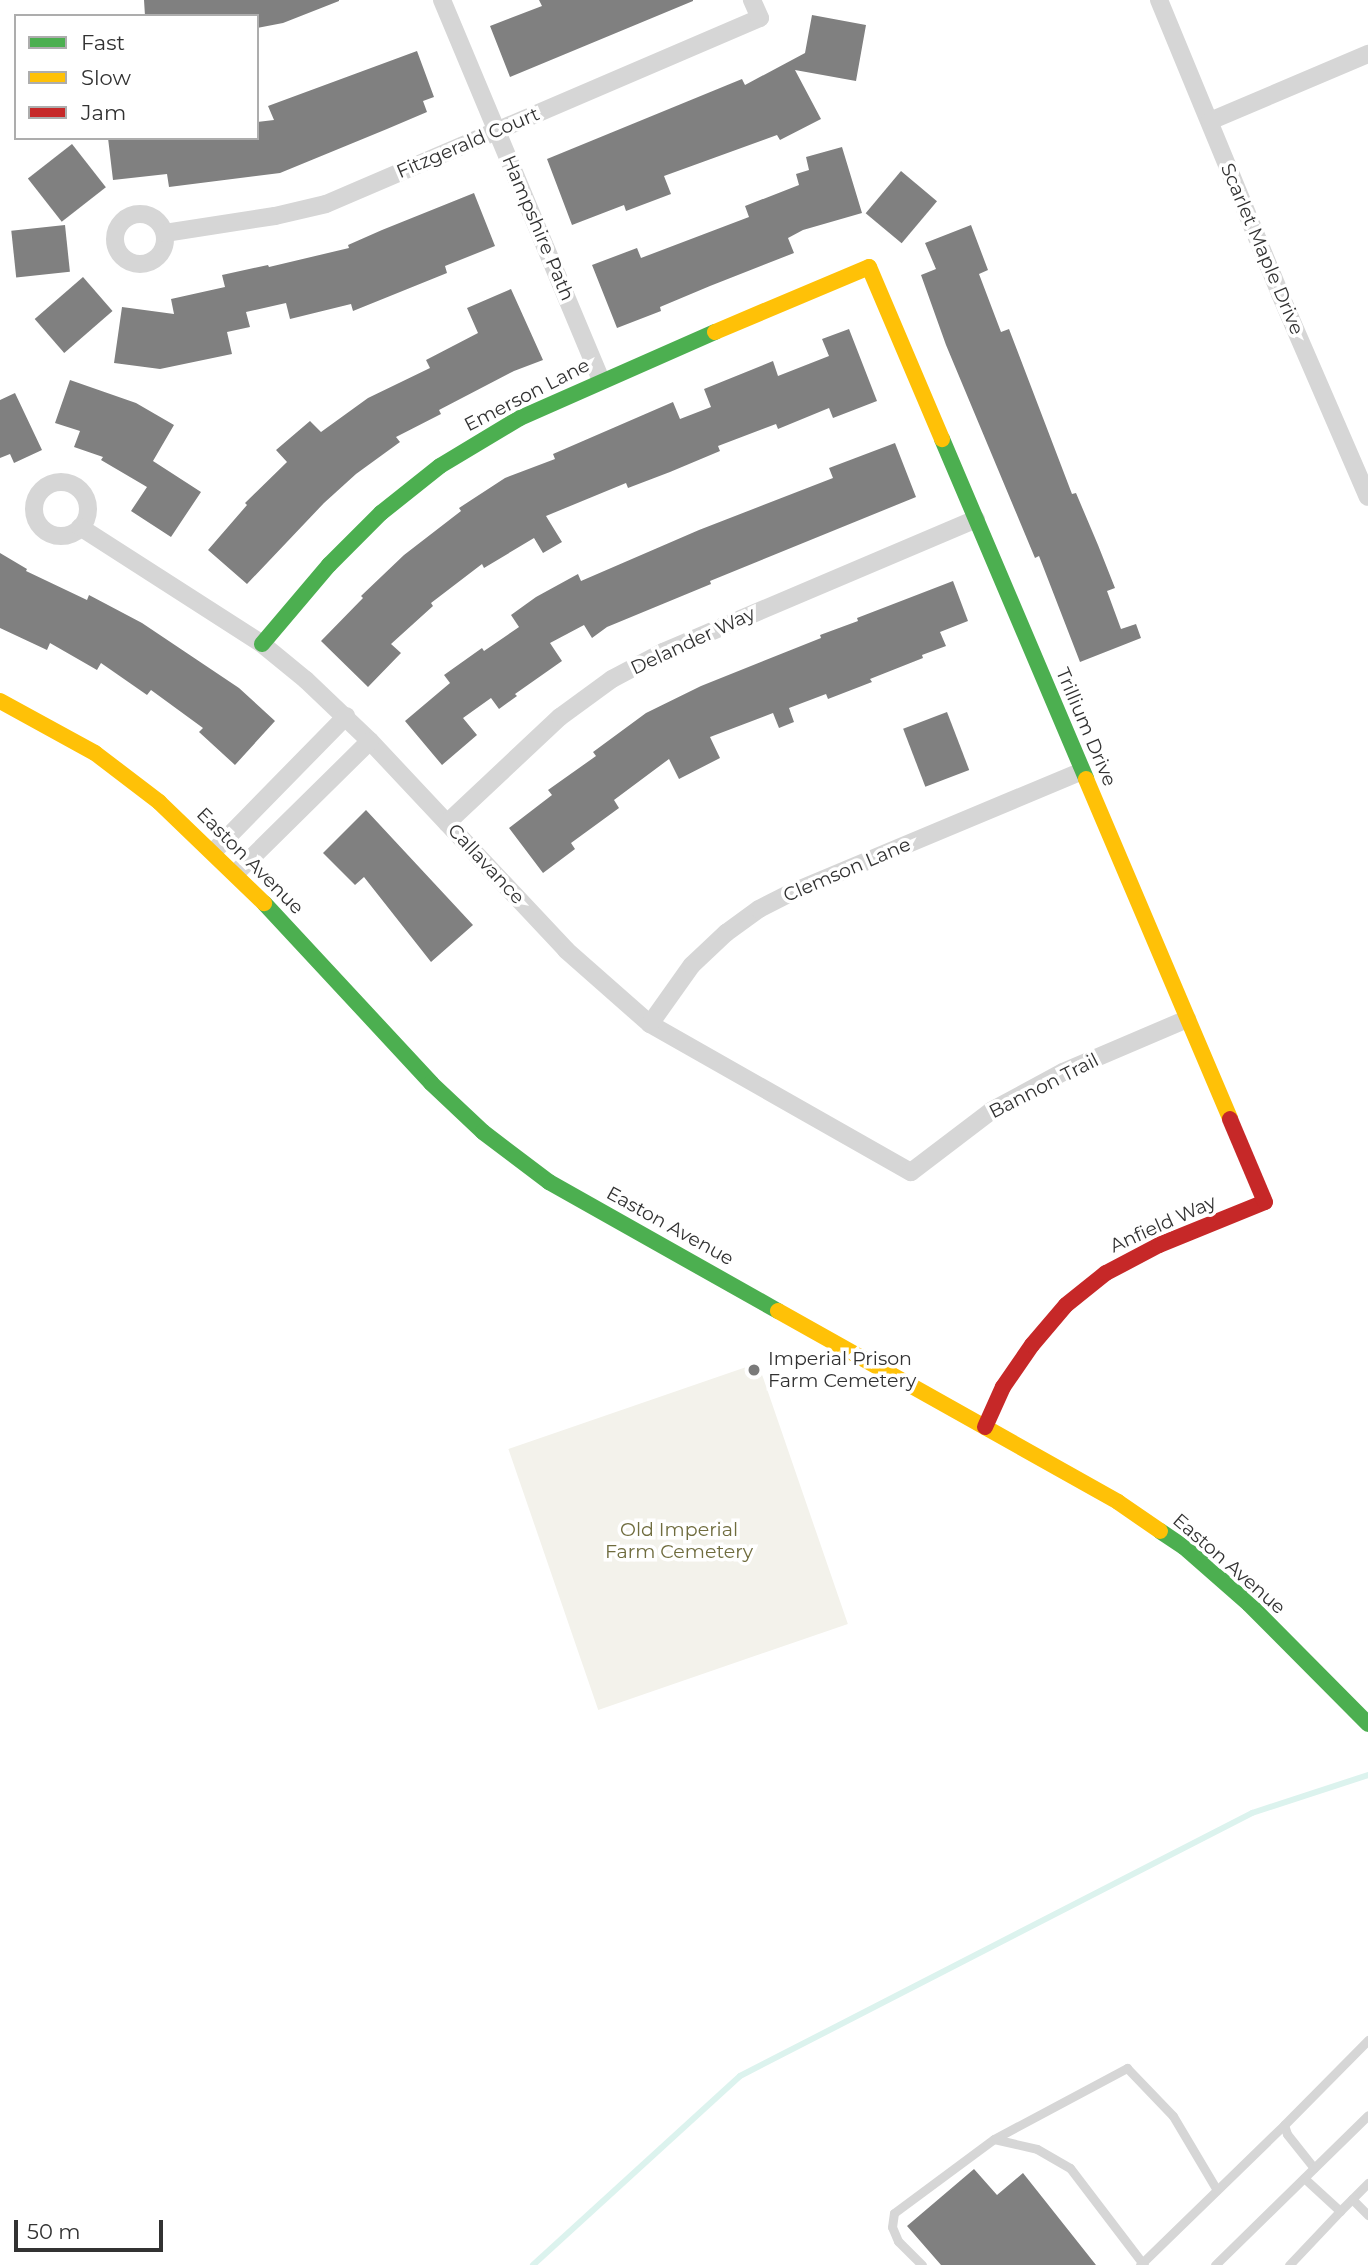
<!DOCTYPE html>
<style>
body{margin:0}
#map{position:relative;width:1368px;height:2265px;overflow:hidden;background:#fff;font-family:Montserrat,sans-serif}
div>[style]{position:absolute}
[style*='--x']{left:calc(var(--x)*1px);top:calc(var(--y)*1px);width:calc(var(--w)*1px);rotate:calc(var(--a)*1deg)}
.green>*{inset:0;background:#f3f2eb;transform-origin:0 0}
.stream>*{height:6px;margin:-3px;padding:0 3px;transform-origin:3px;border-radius:3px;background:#dcf3ee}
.building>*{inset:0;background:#808080;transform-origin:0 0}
.lane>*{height:9px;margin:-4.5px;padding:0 4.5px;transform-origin:4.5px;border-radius:4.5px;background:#d6d6d6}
.street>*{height:18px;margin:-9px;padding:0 9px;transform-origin:9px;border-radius:9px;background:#d6d6d6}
.street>.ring{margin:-9px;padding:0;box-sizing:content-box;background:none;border:18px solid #d6d6d6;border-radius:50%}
.fast>*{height:16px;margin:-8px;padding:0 8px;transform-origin:8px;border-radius:8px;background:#4caf50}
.slow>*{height:16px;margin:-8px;padding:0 8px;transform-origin:8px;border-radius:8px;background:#ffc107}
.jam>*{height:16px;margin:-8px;padding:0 8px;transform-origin:8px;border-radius:8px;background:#c62828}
.dots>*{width:19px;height:19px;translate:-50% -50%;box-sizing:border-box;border:4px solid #fff;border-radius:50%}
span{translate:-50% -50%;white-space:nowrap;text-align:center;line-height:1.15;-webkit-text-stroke:7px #fff;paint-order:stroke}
.street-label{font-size:19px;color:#323232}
.poi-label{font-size:19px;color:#323232}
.left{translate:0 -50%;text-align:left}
.park-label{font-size:19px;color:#6f6c3e}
.legend{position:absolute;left:14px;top:14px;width:245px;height:126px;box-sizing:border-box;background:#fff;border:2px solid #adadad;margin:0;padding:9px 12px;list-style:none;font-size:21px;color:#323232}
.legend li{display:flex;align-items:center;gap:14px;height:35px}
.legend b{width:35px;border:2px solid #adadad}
.scale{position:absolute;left:14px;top:2220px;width:149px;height:32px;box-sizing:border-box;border:4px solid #323232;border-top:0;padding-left:9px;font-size:21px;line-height:24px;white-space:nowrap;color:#323232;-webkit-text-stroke:5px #fff;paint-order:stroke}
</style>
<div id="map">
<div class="green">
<i style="left:758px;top:1363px;width:276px;height:264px;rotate:71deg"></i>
</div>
<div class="stream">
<i style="--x:533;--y:2265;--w:280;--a:-42.4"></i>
<i style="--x:740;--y:2076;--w:576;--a:-27.19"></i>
<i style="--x:1252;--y:1813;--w:122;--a:-18.1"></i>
</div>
<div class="building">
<i style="clip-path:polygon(144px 0,339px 0,339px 1px,283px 23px,257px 28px,257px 16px,145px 16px)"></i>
<i style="clip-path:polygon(539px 0,693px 0,693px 1px,510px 77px,490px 26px,542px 6px)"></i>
<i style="clip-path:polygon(812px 15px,866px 25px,856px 81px,795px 70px,821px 119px,780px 140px,777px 135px,664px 176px,671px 194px,626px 211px,624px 205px,572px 225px,547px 159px,742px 79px,745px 85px,805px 53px)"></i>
<i style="clip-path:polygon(417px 51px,434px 97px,423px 101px,427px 112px,387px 129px,280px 173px,169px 187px,167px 174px,113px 180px,108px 138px,257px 138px,257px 122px,274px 120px,268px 106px)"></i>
<i style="left:72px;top:144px;width:55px;height:56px;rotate:52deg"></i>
<i style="clip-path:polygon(842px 147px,862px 213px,803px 230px,788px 238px,794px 253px,710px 286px,660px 307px,661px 311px,617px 328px,592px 265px,637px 248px,641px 258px,749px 217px,745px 206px,799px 185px,796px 174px,809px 170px,806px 157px)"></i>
<i style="left:901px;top:171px;width:47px;height:55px;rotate:40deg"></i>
<i style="clip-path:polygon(474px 193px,495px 246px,445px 266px,447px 273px,353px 311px,351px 304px,290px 319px,286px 303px,246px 312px,250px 327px,227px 332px,232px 354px,160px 369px,114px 363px,122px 307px,174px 314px,171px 299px,225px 287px,222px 275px,268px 265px,269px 267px,349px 248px,348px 245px,382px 230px)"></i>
<i style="left:65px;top:225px;width:47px;height:54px;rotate:84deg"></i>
<i style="clip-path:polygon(971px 225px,988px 270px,979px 274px,1001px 332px,1009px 329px,1072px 494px,1076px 493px,1098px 545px,1115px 588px,1107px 591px,1121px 629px,1136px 624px,1141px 638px,1080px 662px,1039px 556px,1035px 558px,946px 345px,921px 275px,936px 269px,925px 243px)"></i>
<i style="left:83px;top:277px;width:45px;height:64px;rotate:49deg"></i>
<i style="clip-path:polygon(511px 289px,543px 360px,514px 371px,439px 410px,441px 414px,396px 437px,400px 442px,356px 474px,324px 503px,247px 584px,208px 550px,247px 505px,245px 503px,287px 462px,276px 450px,310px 421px,321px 432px,368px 398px,430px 368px,426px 360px,478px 333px,467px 308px)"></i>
<i style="clip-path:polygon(849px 329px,877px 401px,833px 418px,829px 408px,778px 429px,776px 424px,718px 446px,720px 451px,670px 472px,628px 488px,626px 483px,546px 516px,562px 542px,543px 553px,534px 538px,484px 568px,482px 564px,431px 603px,433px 606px,391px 644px,401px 653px,368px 687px,321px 641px,363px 598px,361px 596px,404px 555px,461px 511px,459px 508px,505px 478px,555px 459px,553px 454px,673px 402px,680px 419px,711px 407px,704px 389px,773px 361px,778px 376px,829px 356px,822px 339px)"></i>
<i style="clip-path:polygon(70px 380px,136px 403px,174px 425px,153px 461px,201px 492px,171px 537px,131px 511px,147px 487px,101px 460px,103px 457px,74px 447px,80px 431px,55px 423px)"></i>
<i style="clip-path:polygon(15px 393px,42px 450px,14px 463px,10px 454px,0 458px,0 400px)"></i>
<i style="clip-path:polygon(895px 443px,916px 497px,710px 581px,711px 584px,607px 627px,592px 638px,584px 625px,550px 643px,562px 661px,515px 694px,517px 696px,499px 709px,491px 698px,463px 718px,477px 735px,442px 765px,405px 721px,450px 683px,444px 675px,482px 648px,484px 651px,519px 627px,511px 615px,536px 597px,578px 574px,581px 581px,699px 530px,833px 478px,829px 468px)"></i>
<i style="clip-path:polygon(0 553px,27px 569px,26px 571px,87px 600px,89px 595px,142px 623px,239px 688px,275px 721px,235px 765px,199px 732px,203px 728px,151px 690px,147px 695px,101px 663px,97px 670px,50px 643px,47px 650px,0 628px)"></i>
<i style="clip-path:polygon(953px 581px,968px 621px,940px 632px,946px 646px,922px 655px,923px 658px,870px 679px,872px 682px,828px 699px,826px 694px,789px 708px,794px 722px,779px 728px,773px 713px,710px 737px,720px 758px,679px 779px,669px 759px,614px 800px,619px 808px,571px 843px,575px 849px,543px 873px,509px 828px,552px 795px,548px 790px,596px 756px,593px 752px,646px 713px,701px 686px,821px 638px,820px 635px,858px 621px,857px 618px)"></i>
<i style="left:947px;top:712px;width:62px;height:47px;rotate:69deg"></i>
<i style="clip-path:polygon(366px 810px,473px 925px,431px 962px,364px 877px,355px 885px,323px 853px)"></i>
<i style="clip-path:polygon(974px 2169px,997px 2195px,1023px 2173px,1096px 2265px,941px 2265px,907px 2226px)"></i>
</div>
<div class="lane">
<i style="--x:994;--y:2139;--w:151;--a:-28.1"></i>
<i style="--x:1127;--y:2068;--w:66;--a:46.2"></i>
<i style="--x:1173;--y:2116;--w:86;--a:59.3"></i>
<i style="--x:1314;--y:2168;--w:43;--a:-128.5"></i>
<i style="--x:1287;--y:2134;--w:9;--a:-108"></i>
<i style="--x:1284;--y:2125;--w:120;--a:-45.3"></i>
<i style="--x:1304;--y:2178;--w:49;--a:42.5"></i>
<i style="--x:1340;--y:2211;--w:40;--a:-45"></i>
<i style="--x:1352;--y:2199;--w:23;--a:45"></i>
<i style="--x:922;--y:2265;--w:34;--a:-135"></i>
<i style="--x:898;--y:2241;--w:15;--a:-113"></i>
<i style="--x:892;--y:2227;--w:14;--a:-82"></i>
<i style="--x:894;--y:2213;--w:124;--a:-36.5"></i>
<i style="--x:994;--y:2139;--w:44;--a:13.1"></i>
<i style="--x:1037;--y:2149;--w:38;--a:30"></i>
<i style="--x:1070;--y:2168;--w:122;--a:52.7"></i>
<i style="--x:1140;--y:2265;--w:201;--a:-44.2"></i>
<i style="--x:1215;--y:2265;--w:214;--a:-44.4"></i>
<i style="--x:1289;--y:2265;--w:74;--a:-46.6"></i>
</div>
<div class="street">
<i style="--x:442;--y:0;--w:412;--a:67.3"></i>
<i style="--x:1159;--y:0;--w:318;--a:67.6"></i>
<i style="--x:1280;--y:294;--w:221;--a:66.6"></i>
<i style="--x:1210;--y:121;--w:172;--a:-23"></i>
<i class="ring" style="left:115px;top:214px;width:32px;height:32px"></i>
<i style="--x:165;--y:233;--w:111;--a:-8.8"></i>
<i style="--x:275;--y:216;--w:52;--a:-13.2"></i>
<i style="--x:326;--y:204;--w:472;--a:-23.2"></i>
<i style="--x:760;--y:18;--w:20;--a:-114"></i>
<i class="ring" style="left:34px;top:482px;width:36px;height:36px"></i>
<i style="--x:80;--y:527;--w:216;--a:32.7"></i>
<i style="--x:262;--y:644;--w:57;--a:39.3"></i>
<i style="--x:306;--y:680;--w:88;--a:43.6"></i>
<i style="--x:370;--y:741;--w:287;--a:46.8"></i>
<i style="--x:566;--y:950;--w:112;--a:41.4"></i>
<i style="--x:650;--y:1024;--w:300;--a:29.6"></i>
<i style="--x:911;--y:1172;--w:101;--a:-37.3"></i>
<i style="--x:991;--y:1111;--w:82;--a:-28.4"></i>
<i style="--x:1063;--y:1072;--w:135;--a:-23.1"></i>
<i style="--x:447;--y:823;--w:155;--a:-43.2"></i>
<i style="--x:560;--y:717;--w:64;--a:-36.2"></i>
<i style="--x:612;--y:679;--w:58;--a:-27.9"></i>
<i style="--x:663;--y:652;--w:340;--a:-23"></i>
<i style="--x:214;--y:851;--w:189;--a:-45.6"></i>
<i style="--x:236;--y:873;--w:188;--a:-44.6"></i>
<i style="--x:650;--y:1024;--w:72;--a:-54.6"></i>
<i style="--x:692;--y:965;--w:47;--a:-43.3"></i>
<i style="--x:726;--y:933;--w:41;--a:-36"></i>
<i style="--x:759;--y:909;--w:38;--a:-27"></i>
<i style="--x:793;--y:892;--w:313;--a:-22.7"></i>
</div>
<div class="fast">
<i style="--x:942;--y:439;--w:369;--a:67"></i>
<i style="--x:262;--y:644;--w:104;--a:-49.7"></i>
<i style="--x:329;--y:565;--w:74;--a:-45"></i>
<i style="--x:381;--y:513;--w:75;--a:-38.5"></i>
<i style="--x:440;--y:466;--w:93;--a:-31"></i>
<i style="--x:520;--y:418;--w:213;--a:-23.8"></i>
<i style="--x:264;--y:903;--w:246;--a:47.1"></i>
<i style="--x:431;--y:1083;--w:71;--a:43.3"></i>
<i style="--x:483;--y:1132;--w:83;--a:37.1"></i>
<i style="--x:549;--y:1182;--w:263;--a:29.4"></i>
<i style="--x:1160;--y:1531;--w:29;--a:34"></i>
<i style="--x:1184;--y:1547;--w:86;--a:41.2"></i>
<i style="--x:1249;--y:1604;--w:169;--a:45.2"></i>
</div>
<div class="slow">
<i style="--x:715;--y:332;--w:167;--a:-22.9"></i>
<i style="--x:869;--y:267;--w:187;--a:67"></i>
<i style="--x:0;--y:701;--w:108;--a:28.7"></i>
<i style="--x:95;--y:753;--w:81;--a:37.4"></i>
<i style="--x:159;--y:802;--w:146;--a:43.9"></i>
<i style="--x:1086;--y:779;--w:369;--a:67"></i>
<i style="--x:778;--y:1311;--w:390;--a:29.3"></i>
<i style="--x:1118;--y:1502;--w:51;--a:34.6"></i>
</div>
<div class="jam">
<i style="--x:985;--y:1427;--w:44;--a:-65.8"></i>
<i style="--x:1003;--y:1387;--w:51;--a:-55.4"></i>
<i style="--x:1032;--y:1345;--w:52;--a:-49.6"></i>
<i style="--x:1066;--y:1305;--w:51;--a:-38.7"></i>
<i style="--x:1106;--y:1273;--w:60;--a:-27.8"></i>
<i style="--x:1159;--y:1245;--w:114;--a:-22.1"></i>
<i style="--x:1265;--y:1202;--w:90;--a:-112.9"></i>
</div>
<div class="dots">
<i style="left:754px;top:1370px;background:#7a7a7a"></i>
</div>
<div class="street-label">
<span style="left:468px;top:143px;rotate:-23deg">Fitzgerald Court</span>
<span style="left:538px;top:228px;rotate:67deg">Hampshire Path</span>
<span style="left:1262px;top:249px;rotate:67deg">Scarlet Maple Drive</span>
<span style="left:527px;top:395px;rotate:-27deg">Emerson Lane</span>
<span style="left:693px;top:641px;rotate:-25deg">Delander Way</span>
<span style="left:1086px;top:727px;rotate:67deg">Trillium Drive</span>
<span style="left:250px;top:861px;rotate:45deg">Easton Avenue</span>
<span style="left:486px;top:864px;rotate:47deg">Callavance</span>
<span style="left:847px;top:870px;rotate:-23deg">Clemson Lane</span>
<span style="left:1044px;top:1086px;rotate:-27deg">Bannon Trail</span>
<span style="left:1163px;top:1224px;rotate:-24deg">Anfield Way</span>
<span style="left:670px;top:1226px;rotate:29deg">Easton Avenue</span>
<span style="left:1229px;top:1564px;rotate:41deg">Easton Avenue</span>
</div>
<div class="poi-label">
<span class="left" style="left:768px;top:1370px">Imperial Prison<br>Farm Cemetery</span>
</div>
<div class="park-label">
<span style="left:679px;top:1541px">Old Imperial<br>Farm Cemetery</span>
</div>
<ul class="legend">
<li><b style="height:9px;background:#4caf50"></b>Fast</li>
<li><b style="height:9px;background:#ffc107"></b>Slow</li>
<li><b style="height:9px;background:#c62828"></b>Jam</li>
</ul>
<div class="scale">50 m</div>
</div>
